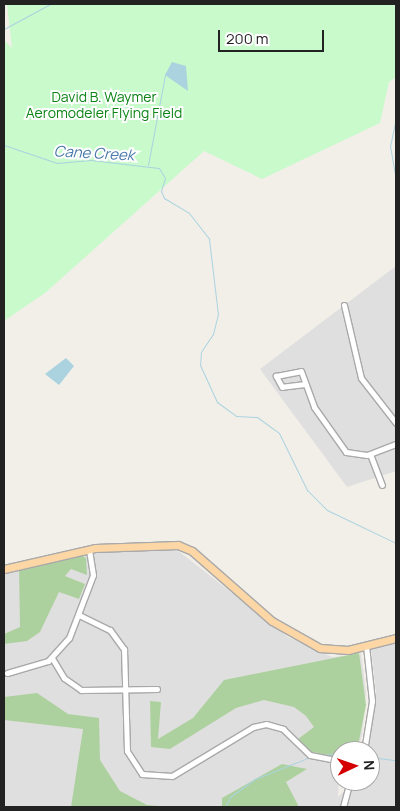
<!DOCTYPE html>
<style>
body{margin:0}
#map{position:relative;width:400px;height:811px;overflow:hidden;background:#f2efe9;font-family:Manrope,sans-serif}
div>[style]{position:absolute}
[style*='--x']{left:calc(var(--x)*1px);top:calc(var(--y)*1px);width:calc(var(--w)*1px);rotate:calc(var(--a)*1deg)}
.residential>*{inset:0;background:#e0dfdf}
.forest>*{inset:0;background:#add19e}
.park>*{inset:0;background:#c8facc}
.water>*{inset:0;background:#aad3df}
.stream>*{height:1px;margin:-0.5px;padding:0 0.5px;transform-origin:0.5px;border-radius:0.5px;background:#aad3df}
.roads{filter:drop-shadow(1px 0 #a9a9a9) drop-shadow(-1px 0 #a9a9a9) drop-shadow(0 1px #a9a9a9) drop-shadow(0 -1px #a9a9a9)}
.minor>*{height:5px;margin:-2.5px;padding:0 2.5px;transform-origin:2.5px;border-radius:2.5px;background:#fff}
.major>*{height:7px;margin:-3.5px;padding:0 3.5px;transform-origin:3.5px;border-radius:3.5px;background:#fcd6a4}
span{translate:-50% -50%;white-space:nowrap;text-align:center;line-height:1.15;-webkit-text-stroke:4px #fff;paint-order:stroke}
.park-label{font-size:14px;color:#0c8416}
.water-label{font-size:15px;color:#4a7aab;font-style:italic}
.frame{position:absolute;inset:0;border:5px solid #222;pointer-events:none}
.north{position:absolute;left:330px;top:741px;width:50px;height:50px;box-sizing:border-box;background:#fff;border:1px solid #a7a7a7;border-radius:50%;rotate:87deg;font-size:14px;font-weight:700;line-height:20px;text-align:center;color:#222}
.north::after{content:'';display:block;margin:auto;width:18px;height:22px;background:#d40000;clip-path:polygon(50% 0,100% 100%,50% 72%,0 100%)}
.scale{position:absolute;left:218px;top:30px;width:106px;height:22px;box-sizing:border-box;border:2px solid #222;border-top:0;padding-left:6px;font-size:15px;line-height:18px;white-space:nowrap;color:#222;-webkit-text-stroke:4px #fff;paint-order:stroke}
</style>
<div id="map">
<div class="residential">
<i style="clip-path:polygon(396px 266px,396px 471px,347px 487px,260px 369px)"></i>
<i style="clip-path:polygon(176px 549px,288px 637px,332px 657px,361px 654px,366px 692px,362px 735px,357px 751px,340px 751px,338px 797px,355px 781px,370px 781px,368px 751px,376px 692px,371px 649px,396px 643px,396px 807px,4px 807px,4px 574px,99px 552px)"></i>
</div>
<div class="forest">
<i style="clip-path:polygon(81px 555px,86px 558px,87px 575px,71px 569px,65px 576px,85px 584px,79px 599px,59px 592px,40px 632px,27px 641px,4px 644px,4px 634px,20px 627px,19px 568px)"></i>
<i style="clip-path:polygon(359px 653px,366px 705px,357px 751px,340px 751px,340px 758px,309px 751px,298px 739px,314px 727px,306px 716px,294px 707px,264px 700px,236px 708px,170px 749px,151px 747px,150px 701px,161px 702px,158px 739px,193px 718px,224px 680px)"></i>
<i style="clip-path:polygon(37px 693px,68px 714px,99px 718px,100px 760px,120px 791px,147px 805px,171px 807px,71px 807px,83px 729px,4px 720px,4px 697px)"></i>
<i style="clip-path:polygon(282px 764px,307px 769px,286px 782px,299px 807px,222px 807px,222px 798px)"></i>
</div>
<div class="park">
<i style="clip-path:polygon(7px 4px,396px 4px,396px 77px,389px 82px,380px 123px,262px 179px,204px 151px,45px 293px,4px 321px,4px 40px,12px 48px)"></i>
</div>
<div class="water">
<i style="clip-path:polygon(172px 62px,186px 66px,188px 91px,165px 75px)"></i>
<i style="clip-path:polygon(66px 358px,74px 366px,59px 385px,45px 374px)"></i>
</div>
<div class="stream">
<i style="--x:4;--y:29;--w:52;--a:-28.5"></i>
<i style="--x:396;--y:118;--w:29;--a:102"></i>
<i style="--x:390;--y:146;--w:34;--a:80"></i>
<i style="--x:4;--y:145;--w:56;--a:18.8"></i>
<i style="--x:57;--y:163;--w:34;--a:-5"></i>
<i style="--x:91;--y:160;--w:68;--a:6.7"></i>
<i style="--x:159;--y:168;--w:12;--a:59"></i>
<i style="--x:165;--y:178;--w:14;--a:107"></i>
<i style="--x:161;--y:191;--w:8;--a:67"></i>
<i style="--x:164;--y:198;--w:29;--a:31"></i>
<i style="--x:189;--y:213;--w:33;--a:52"></i>
<i style="--x:209;--y:239;--w:76;--a:83.2"></i>
<i style="--x:218;--y:314;--w:21;--a:104"></i>
<i style="--x:213;--y:334;--w:22;--a:124"></i>
<i style="--x:201;--y:352;--w:13;--a:94"></i>
<i style="--x:200;--y:365;--w:41;--a:65.3"></i>
<i style="--x:217;--y:402;--w:24;--a:36"></i>
<i style="--x:236;--y:416;--w:21;--a:3"></i>
<i style="--x:257;--y:417;--w:27;--a:36"></i>
<i style="--x:279;--y:433;--w:64;--a:63.8"></i>
<i style="--x:307;--y:490;--w:28;--a:45"></i>
<i style="--x:327;--y:510;--w:76;--a:25.6"></i>
<i style="--x:148;--y:165;--w:92;--a:-79.3"></i>
<i style="--x:396;--y:184;--w:27;--a:90"></i>
<i style="--x:321;--y:755;--w:19;--a:-6"></i>
<i style="--x:370;--y:757;--w:26;--a:7"></i>
<i style="--x:225;--y:807;--w:11;--a:-63"></i>
<i style="--x:230;--y:797;--w:31;--a:-36"></i>
<i style="--x:255;--y:779;--w:59;--a:-21.8"></i>
</div>
<div class="roads">
<div class="minor">
<i style="--x:344;--y:305;--w:75;--a:76.9"></i>
<i style="--x:361;--y:378;--w:57;--a:52.1"></i>
<i style="--x:305;--y:384;--w:23;--a:173"></i>
<i style="--x:282;--y:387;--w:13;--a:-119"></i>
<i style="--x:276;--y:376;--w:25;--a:-11"></i>
<i style="--x:301;--y:371;--w:38;--a:70"></i>
<i style="--x:314;--y:407;--w:55;--a:54.6"></i>
<i style="--x:346;--y:452;--w:21;--a:8"></i>
<i style="--x:367;--y:455;--w:31;--a:-21"></i>
<i style="--x:370;--y:454;--w:33;--a:69"></i>
<i style="--x:79;--y:615;--w:34;--a:26"></i>
<i style="--x:110;--y:630;--w:24;--a:54"></i>
<i style="--x:124;--y:649;--w:102;--a:88.3"></i>
<i style="--x:127;--y:751;--w:27;--a:57"></i>
<i style="--x:142;--y:774;--w:30;--a:4"></i>
<i style="--x:172;--y:776;--w:95;--a:-31.2"></i>
<i style="--x:253;--y:727;--w:13;--a:-13"></i>
<i style="--x:266;--y:724;--w:18;--a:16"></i>
<i style="--x:283;--y:729;--w:37;--a:44"></i>
<i style="--x:310;--y:755;--w:31;--a:11"></i>
<i style="--x:52;--y:658;--w:23;--a:59"></i>
<i style="--x:64;--y:678;--w:21;--a:35"></i>
<i style="--x:81;--y:690;--w:76;--a:-0.8"></i>
<i style="--x:7;--y:673;--w:43;--a:-16.3"></i>
<i style="--x:48;--y:661;--w:31;--a:-48"></i>
<i style="--x:69;--y:638;--w:67;--a:-69.1"></i>
<i style="--x:93;--y:575;--w:26;--a:-99"></i>
<i style="--x:364;--y:751;--w:51;--a:-80.9"></i>
<i style="--x:372;--y:701;--w:55;--a:-96.2"></i>
<i style="--x:343;--y:807;--w:27;--a:-75"></i>
</div>
<div class="major">
<i style="--x:4;--y:569;--w:93;--a:-13"></i>
<i style="--x:95;--y:548;--w:83;--a:-2.1"></i>
<i style="--x:178;--y:545;--w:15;--a:23"></i>
<i style="--x:192;--y:551;--w:106;--a:41.2"></i>
<i style="--x:272;--y:621;--w:55;--a:29.4"></i>
<i style="--x:320;--y:648;--w:28;--a:4"></i>
<i style="--x:348;--y:650;--w:49;--a:-14"></i>
</div>
</div>
<div class="park-label">
<span style="left:104px;top:105px">David B. Waymer<br>Aeromodeler Flying Field</span>
</div>
<div class="water-label">
<span style="left:94px;top:153px;rotate:3deg">Cane Creek</span>
</div>
<div class="frame"></div>
<div class="north">N</div>
<div class="scale">200 m</div>
</div>
